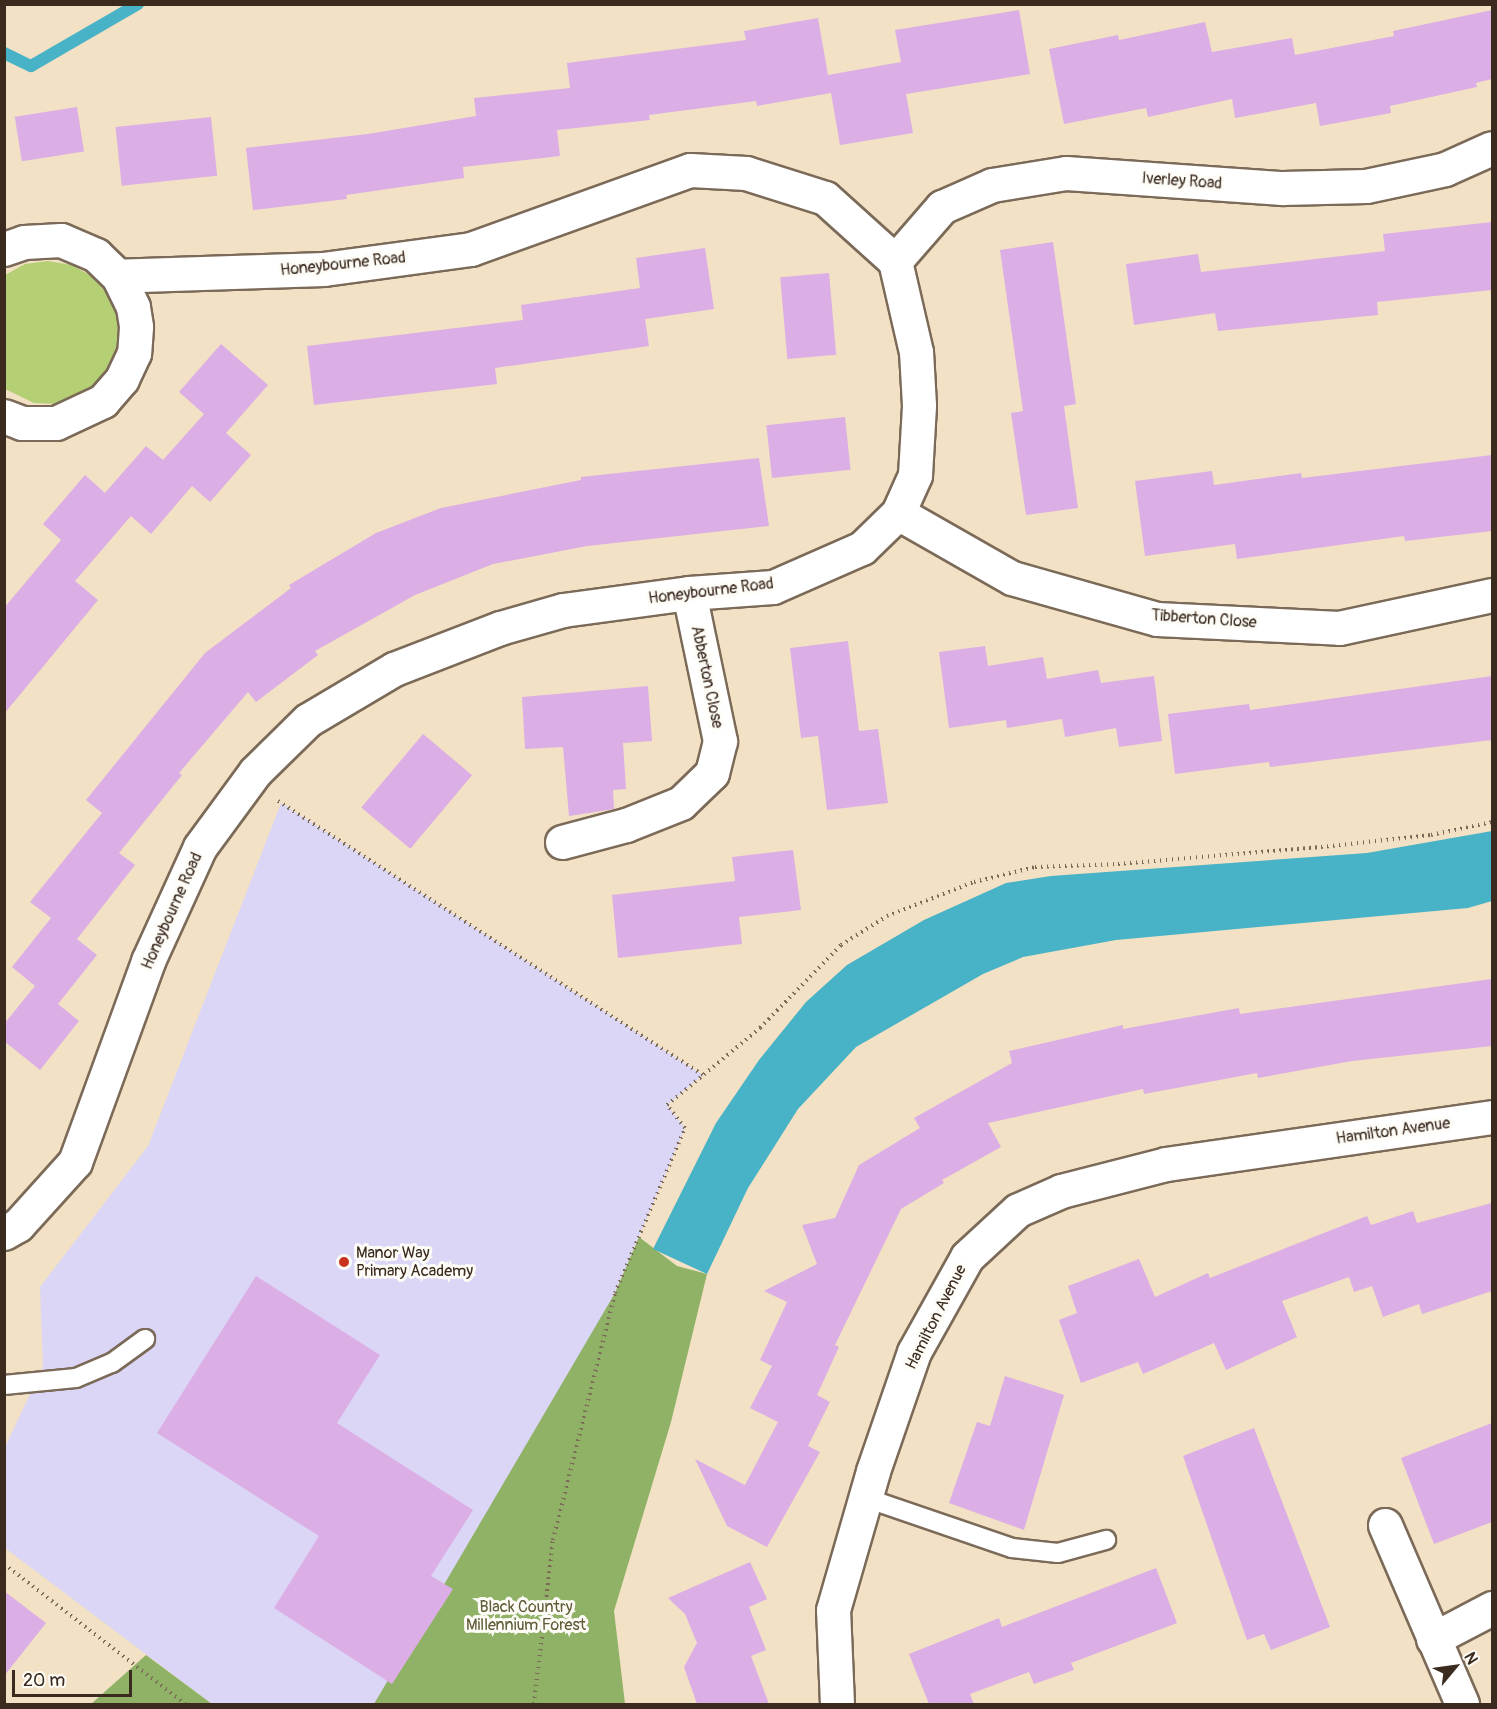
<!DOCTYPE html>
<style>
body{margin:0}
#map{position:relative;width:1497px;height:1709px;overflow:hidden;background:#f2e1c4;font-family:Pangolin,sans-serif}
div>[style]{position:absolute}
[style*='--x']{left:calc(var(--x)*1px);top:calc(var(--y)*1px);width:calc(var(--w)*1px);rotate:calc(var(--a)*1deg)}
.built>*{inset:0;background:#dcd6f6}
.green>*{inset:0;background:#b5cf75}
.forest>*{inset:0;background:#90b266}
.water>*{inset:0;background:#48b2c7}
.stream>*{height:12px;margin:-6px;padding:0 6px;transform-origin:6px;border-radius:6px;background:#48b2c7}
.building>*{inset:0;background:#dcaee6;transform-origin:0 0}
.path>*{height:4px;margin-top:-2px;transform-origin:0;background:repeating-linear-gradient(90deg,#7b6a58 0 1.5px,transparent 0 6px)}
.roads{filter:drop-shadow(2px 0 #7b6a58) drop-shadow(-2px 0 #7b6a58) drop-shadow(0 2px #7b6a58) drop-shadow(0 -2px #7b6a58)}
.lane>*{height:18px;margin:-9px;padding:0 9px;transform-origin:9px;border-radius:9px;background:#fff}
.street>*{height:33px;margin:-16.5px;padding:0 16.5px;transform-origin:16.5px;border-radius:16.5px;background:#fff}
.dots>*{width:16px;height:16px;translate:-50% -50%;box-sizing:border-box;border:3px solid #fdfcf7;border-radius:50%}
span{translate:-50% -50%;white-space:nowrap;text-align:center;line-height:1.15;-webkit-text-stroke:6px #fdfcf7;paint-order:stroke}
.street-label{font-size:16px;color:#3b2a1e}
.poi-label{font-size:16px;color:#3b2a1e}
.left{translate:0 -50%;text-align:left}
.park-label{font-size:16px;color:#605c38}
.frame{position:absolute;inset:0;border:6px solid #3b2a1e;pointer-events:none}
.north{position:absolute;left:1425px;top:1637px;width:60px;height:60px;-webkit-text-stroke:4px #fdfcf7;paint-order:stroke;rotate:61deg;font-size:16px;font-weight:700;line-height:24px;text-align:center;color:#3b2a1e}
.north::after{content:'';display:block;margin:auto;width:21px;height:27px;background:#3b2a1e;clip-path:polygon(50% 0,100% 100%,50% 72%,0 100%)}
.scale{position:absolute;left:12px;top:1670px;width:120px;height:27px;box-sizing:border-box;border:3px solid #3b2a1e;border-top:0;padding-left:8px;font-size:18px;line-height:21px;white-space:nowrap;color:#3b2a1e;-webkit-text-stroke:4px #fdfcf7;paint-order:stroke}
</style>
<div id="map">
<div class="built">
<i style="clip-path:polygon(281px 803px,703px 1075px,667px 1105px,685px 1128px,615px 1293px,512px 1704px,212px 1704px,5px 1548px,4px 1449px,43px 1367px,40px 1287px,148px 1146px)"></i>
</div>
<div class="green">
<i style="clip-path:polygon(48px 261px,72px 265px,93px 277px,108px 295px,117px 317px,118px 340px,112px 363px,98px 382px,80px 397px,58px 404px,34px 403px,5px 389px,5px 275px,25px 264px)"></i>
</div>
<div class="forest">
<i style="clip-path:polygon(639px 1237px,677px 1266px,707px 1274px,671px 1422px,614px 1611px,625px 1704px,374px 1704px,615px 1293px)"></i>
<i style="clip-path:polygon(146px 1655px,212px 1704px,91px 1704px)"></i>
</div>
<div class="water">
<i style="clip-path:polygon(1492px 831px,1492px 901px,1468px 908px,1116px 940px,1023px 957px,983px 974px,856px 1047px,798px 1109px,748px 1188px,707px 1274px,653px 1249px,716px 1123px,759px 1060px,806px 1002px,847px 965px,924px 920px,1006px 883px,1051px 876px,1367px 853px)"></i>
</div>
<div class="stream">
<i style="--x:4;--y:53;--w:30;--a:26"></i>
<i style="--x:31;--y:66;--w:124;--a:-30.1"></i>
</div>
<div class="building">
<i style="clip-path:polygon(1019px 10px,1030px 74px,906px 94px,913px 133px,840px 145px,831px 93px,757px 106px,756px 101px,649px 115px,650px 120px,557px 130px,560px 156px,463px 167px,464px 178px,346px 195px,347px 199px,253px 210px,246px 148px,368px 134px,476px 116px,474px 98px,570px 88px,567px 63px,746px 40px,744px 31px,818px 18px,828px 75px,901px 62px,895px 30px)"></i>
<i style="clip-path:polygon(1492px 10px,1492px 79px,1476px 83px,1477px 87px,1390px 106px,1391px 113px,1320px 126px,1316px 103px,1235px 118px,1232px 99px,1148px 117px,1146px 108px,1064px 124px,1049px 49px,1118px 35px,1119px 40px,1205px 22px,1212px 52px,1292px 38px,1295px 55px,1394px 36px,1393px 31px)"></i>
<i style="left:77px;top:107px;width:45px;height:63px;rotate:81deg"></i>
<i style="left:211px;top:117px;width:59px;height:96px;rotate:84deg"></i>
<i style="clip-path:polygon(1492px 222px,1492px 290px,1377px 302px,1378px 315px,1218px 331px,1215px 313px,1134px 325px,1126px 264px,1198px 254px,1201px 272px,1385px 251px,1383px 234px)"></i>
<i style="clip-path:polygon(1053px 242px,1076px 404px,1064px 406px,1078px 508px,1026px 515px,1011px 413px,1023px 411px,1000px 250px)"></i>
<i style="clip-path:polygon(705px 248px,714px 309px,645px 319px,649px 346px,495px 368px,497px 384px,314px 405px,307px 346px,523px 320px,521px 305px,640px 288px,636px 258px)"></i>
<i style="left:829px;top:273px;width:82px;height:49px;rotate:85deg"></i>
<i style="clip-path:polygon(221px 344px,268px 385px,226px 433px,251px 455px,210px 502px,192px 486px,151px 534px,131px 516px,75px 581px,98px 600px,4px 714px,4px 608px,61px 540px,43px 524px,85px 475px,105px 493px,146px 446px,163px 460px,204px 414px,179px 392px)"></i>
<i style="left:845px;top:417px;width:53px;height:79px;rotate:84deg"></i>
<i style="clip-path:polygon(1492px 455px,1492px 531px,1405px 541px,1404px 536px,1237px 559px,1235px 544px,1145px 556px,1135px 481px,1212px 471px,1214px 485px,1301px 473px,1302px 478px)"></i>
<i style="clip-path:polygon(759px 458px,769px 526px,587px 546px,493px 564px,415px 595px,315px 651px,318px 655px,256px 702px,248px 692px,179px 773px,182px 775px,119px 853px,135px 865px,77px 939px,97px 955px,58px 1004px,79px 1021px,40px 1070px,4px 1041px,4px 1024px,35px 986px,12px 967px,51px 918px,30px 902px,102px 813px,86px 800px,205px 653px,291px 588px,289px 585px,376px 533px,441px 508px,581px 480px,581px 477px)"></i>
<i style="clip-path:polygon(848px 641px,859px 731px,878px 729px,888px 803px,827px 810px,818px 736px,801px 738px,790px 648px)"></i>
<i style="clip-path:polygon(985px 646px,988px 666px,1043px 657px,1047px 679px,1098px 670px,1101px 683px,1154px 676px,1162px 741px,1119px 747px,1116px 728px,1065px 737px,1062px 719px,1007px 728px,1006px 720px,949px 728px,939px 652px)"></i>
<i style="clip-path:polygon(1492px 676px,1492px 740px,1270px 767px,1269px 762px,1175px 774px,1168px 714px,1249px 704px,1250px 710px)"></i>
<i style="clip-path:polygon(648px 686px,652px 741px,623px 743px,626px 789px,613px 790px,614px 809px,569px 816px,563px 747px,525px 749px,522px 697px)"></i>
<i style="left:423px;top:734px;width:64px;height:96px;rotate:40deg"></i>
<i style="clip-path:polygon(793px 850px,801px 910px,739px 917px,742px 944px,618px 958px,612px 895px,735px 881px,732px 857px)"></i>
<i style="clip-path:polygon(1492px 979px,1492px 1046px,1352px 1061px,1258px 1078px,1257px 1073px,1144px 1094px,1143px 1089px,988px 1123px,1001px 1147px,942px 1180px,944px 1183px,901px 1209px,835px 1345px,839px 1347px,817px 1395px,830px 1402px,808px 1446px,820px 1452px,767px 1547px,727px 1526px,695px 1459px,745px 1485px,778px 1422px,750px 1408px,772px 1366px,760px 1360px,787px 1302px,764px 1291px,817px 1264px,802px 1225px,835px 1218px,859px 1165px,920px 1128px,914px 1118px,1012px 1063px,1009px 1051px,1123px 1025px,1123px 1029px,1239px 1008px,1240px 1014px)"></i>
<i style="clip-path:polygon(1492px 1203px,1492px 1291px,1422px 1314px,1419px 1304px,1383px 1317px,1372px 1286px,1354px 1292px,1349px 1277px,1282px 1301px,1297px 1337px,1226px 1370px,1214px 1343px,1143px 1374px,1138px 1362px,1081px 1383px,1059px 1320px,1077px 1313px,1068px 1286px,1139px 1259px,1155px 1297px,1208px 1273px,1210px 1278px,1367px 1216px,1371px 1225px,1413px 1211px,1417px 1223px)"></i>
<i style="clip-path:polygon(256px 1276px,380px 1355px,337px 1423px,473px 1510px,431px 1576px,453px 1589px,392px 1684px,274px 1608px,319px 1536px,157px 1433px)"></i>
<i style="clip-path:polygon(1005px 1376px,1064px 1395px,1024px 1530px,949px 1503px,977px 1422px,990px 1426px)"></i>
<i style="clip-path:polygon(1492px 1423px,1492px 1522px,1434px 1544px,1401px 1458px)"></i>
<i style="clip-path:polygon(1254px 1428px,1330px 1627px,1271px 1650px,1264px 1634px,1247px 1640px,1183px 1456px)"></i>
<i style="clip-path:polygon(750px 1562px,767px 1599px,749px 1607px,766px 1650px,751px 1656px,769px 1704px,697px 1704px,684px 1667px,697px 1643px,685px 1614px,668px 1598px)"></i>
<i style="clip-path:polygon(1156px 1568px,1177px 1623px,1071px 1663px,1074px 1670px,1034px 1684px,1029px 1672px,970px 1694px,974px 1704px,929px 1704px,909px 1654px,999px 1618px,1002px 1627px)"></i>
<i style="clip-path:polygon(4px 1591px,46px 1623px,4px 1676px)"></i>
</div>
<div class="path">
<i style="--x:278;--y:801;--w:506;--a:32.81"></i>
<i style="--x:4;--y:1564;--w:229;--a:37.7"></i>
<i style="--x:534;--y:1704;--w:165;--a:-83.4"></i>
<i style="--x:553;--y:1540;--w:255;--a:-75.9"></i>
<i style="--x:615;--y:1293;--w:179;--a:-67"></i>
<i style="--x:685;--y:1128;--w:29;--a:-128"></i>
<i style="--x:667;--y:1105;--w:121;--a:-39.6"></i>
<i style="--x:760;--y:1028;--w:116;--a:-45.7"></i>
<i style="--x:841;--y:945;--w:54;--a:-32.2"></i>
<i style="--x:887;--y:916;--w:93;--a:-21.3"></i>
<i style="--x:974;--y:882;--w:63;--a:-13.8"></i>
<i style="--x:1035;--y:867;--w:83;--a:-2.1"></i>
<i style="--x:1118;--y:864;--w:204;--a:-4.8"></i>
<i style="--x:1321;--y:847;--w:111;--a:-6.2"></i>
<i style="--x:1431;--y:835;--w:62;--a:-12"></i>
</div>
<div class="roads">
<div class="lane">
<i style="--x:4;--y:1385;--w:72;--a:-5.6"></i>
<i style="--x:76;--y:1378;--w:39;--a:-23"></i>
<i style="--x:112;--y:1363;--w:41;--a:-36"></i>
<i style="--x:866;--y:1498;--w:154;--a:18.9"></i>
<i style="--x:1012;--y:1548;--w:46;--a:6.2"></i>
<i style="--x:1058;--y:1553;--w:50;--a:-15.2"></i>
</div>
<div class="street">
<i style="--x:4;--y:249;--w:21;--a:-19"></i>
<i style="--x:24;--y:242;--w:37;--a:-3"></i>
<i style="--x:61;--y:240;--w:38;--a:23"></i>
<i style="--x:96;--y:255;--w:30;--a:44"></i>
<i style="--x:118;--y:276;--w:34;--a:64"></i>
<i style="--x:133;--y:307;--w:20;--a:81"></i>
<i style="--x:136;--y:327;--w:26;--a:94"></i>
<i style="--x:134;--y:353;--w:29;--a:115"></i>
<i style="--x:122;--y:379;--w:29;--a:131"></i>
<i style="--x:103;--y:401;--w:52;--a:154.9"></i>
<i style="--x:56;--y:423;--w:34;--a:180"></i>
<i style="--x:22;--y:423;--w:19;--a:-159"></i>
<i style="--x:895;--y:261;--w:72;--a:-49"></i>
<i style="--x:942;--y:207;--w:55;--a:-23.7"></i>
<i style="--x:992;--y:185;--w:75;--a:-9.2"></i>
<i style="--x:1066;--y:173;--w:217;--a:4"></i>
<i style="--x:1282;--y:188;--w:84;--a:-1.4"></i>
<i style="--x:1366;--y:186;--w:81;--a:-12.1"></i>
<i style="--x:1445;--y:169;--w:51;--a:-24.1"></i>
<i style="--x:898;--y:513;--w:131;--a:29.7"></i>
<i style="--x:1012;--y:578;--w:151;--a:15.8"></i>
<i style="--x:1157;--y:619;--w:182;--a:2.8"></i>
<i style="--x:1339;--y:628;--w:157;--a:-12.2"></i>
<i style="--x:562;--y:842;--w:66;--a:-14.9"></i>
<i style="--x:626;--y:825;--w:59;--a:-21.8"></i>
<i style="--x:681;--y:803;--w:43;--a:-44.1"></i>
<i style="--x:712;--y:773;--w:33;--a:-76"></i>
<i style="--x:720;--y:741;--w:151;--a:-101.8"></i>
<i style="--x:4;--y:1233;--w:16;--a:-30"></i>
<i style="--x:18;--y:1225;--w:85;--a:-47.9"></i>
<i style="--x:75;--y:1162;--w:214;--a:-70"></i>
<i style="--x:148;--y:961;--w:125;--a:-65.5"></i>
<i style="--x:200;--y:847;--w:93;--a:-53.7"></i>
<i style="--x:255;--y:772;--w:74;--a:-44.5"></i>
<i style="--x:308;--y:720;--w:100;--a:-30.7"></i>
<i style="--x:394;--y:669;--w:114;--a:-21.1"></i>
<i style="--x:500;--y:628;--w:66;--a:-15.9"></i>
<i style="--x:563;--y:610;--w:127;--a:-7.7"></i>
<i style="--x:689;--y:593;--w:84;--a:-4.1"></i>
<i style="--x:773;--y:587;--w:97;--a:-23.7"></i>
<i style="--x:862;--y:548;--w:50;--a:-44.2"></i>
<i style="--x:898;--y:513;--w:42;--a:-65.9"></i>
<i style="--x:915;--y:475;--w:70;--a:-86.7"></i>
<i style="--x:919;--y:405;--w:53;--a:-93.2"></i>
<i style="--x:916;--y:352;--w:93;--a:-103"></i>
<i style="--x:895;--y:261;--w:94;--a:-138"></i>
<i style="--x:825;--y:198;--w:83;--a:-162.4"></i>
<i style="--x:746;--y:173;--w:56;--a:-176.9"></i>
<i style="--x:690;--y:170;--w:233;--a:160.2"></i>
<i style="--x:471;--y:249;--w:148;--a:172.3"></i>
<i style="--x:324;--y:269;--w:206;--a:178.1"></i>
<i style="--x:1385;--y:1525;--w:195;--a:66.7"></i>
<i style="--x:1433;--y:1639;--w:67;--a:-27.7"></i>
<i style="--x:837;--y:1704;--w:94;--a:-92.4"></i>
<i style="--x:833;--y:1610;--w:145;--a:-73.9"></i>
<i style="--x:873;--y:1471;--w:126;--a:-71"></i>
<i style="--x:914;--y:1352;--w:109;--a:-60.8"></i>
<i style="--x:967;--y:1257;--w:69;--a:-42.7"></i>
<i style="--x:1018;--y:1210;--w:47;--a:-23.8"></i>
<i style="--x:1061;--y:1191;--w:108;--a:-14.4"></i>
<i style="--x:1166;--y:1164;--w:329;--a:-8.2"></i>
</div>
</div>
<div class="dots">
<i style="left:344px;top:1262px;background:#c8321e"></i>
</div>
<div class="street-label">
<span style="left:1182px;top:181px;rotate:4deg">Iverley Road</span>
<span style="left:343px;top:264px;rotate:-6deg">Honeybourne Road</span>
<span style="left:711px;top:591px;rotate:-7deg">Honeybourne Road</span>
<span style="left:1204px;top:619px;rotate:4deg">Tibberton Close</span>
<span style="left:707px;top:677px;rotate:78deg">Abberton Close</span>
<span style="left:172px;top:911px;rotate:-66deg">Honeybourne Road</span>
<span style="left:1393px;top:1131px;rotate:-8deg">Hamilton Avenue</span>
<span style="left:936px;top:1317px;rotate:-63deg">Hamilton Avenue</span>
</div>
<div class="poi-label">
<span class="left" style="left:356px;top:1262px">Manor Way<br>Primary Academy</span>
</div>
<div class="park-label">
<span style="left:526px;top:1616px">Black Country<br>Millennium Forest</span>
</div>
<div class="frame"></div>
<div class="north">N</div>
<div class="scale">20 m</div>
</div>
